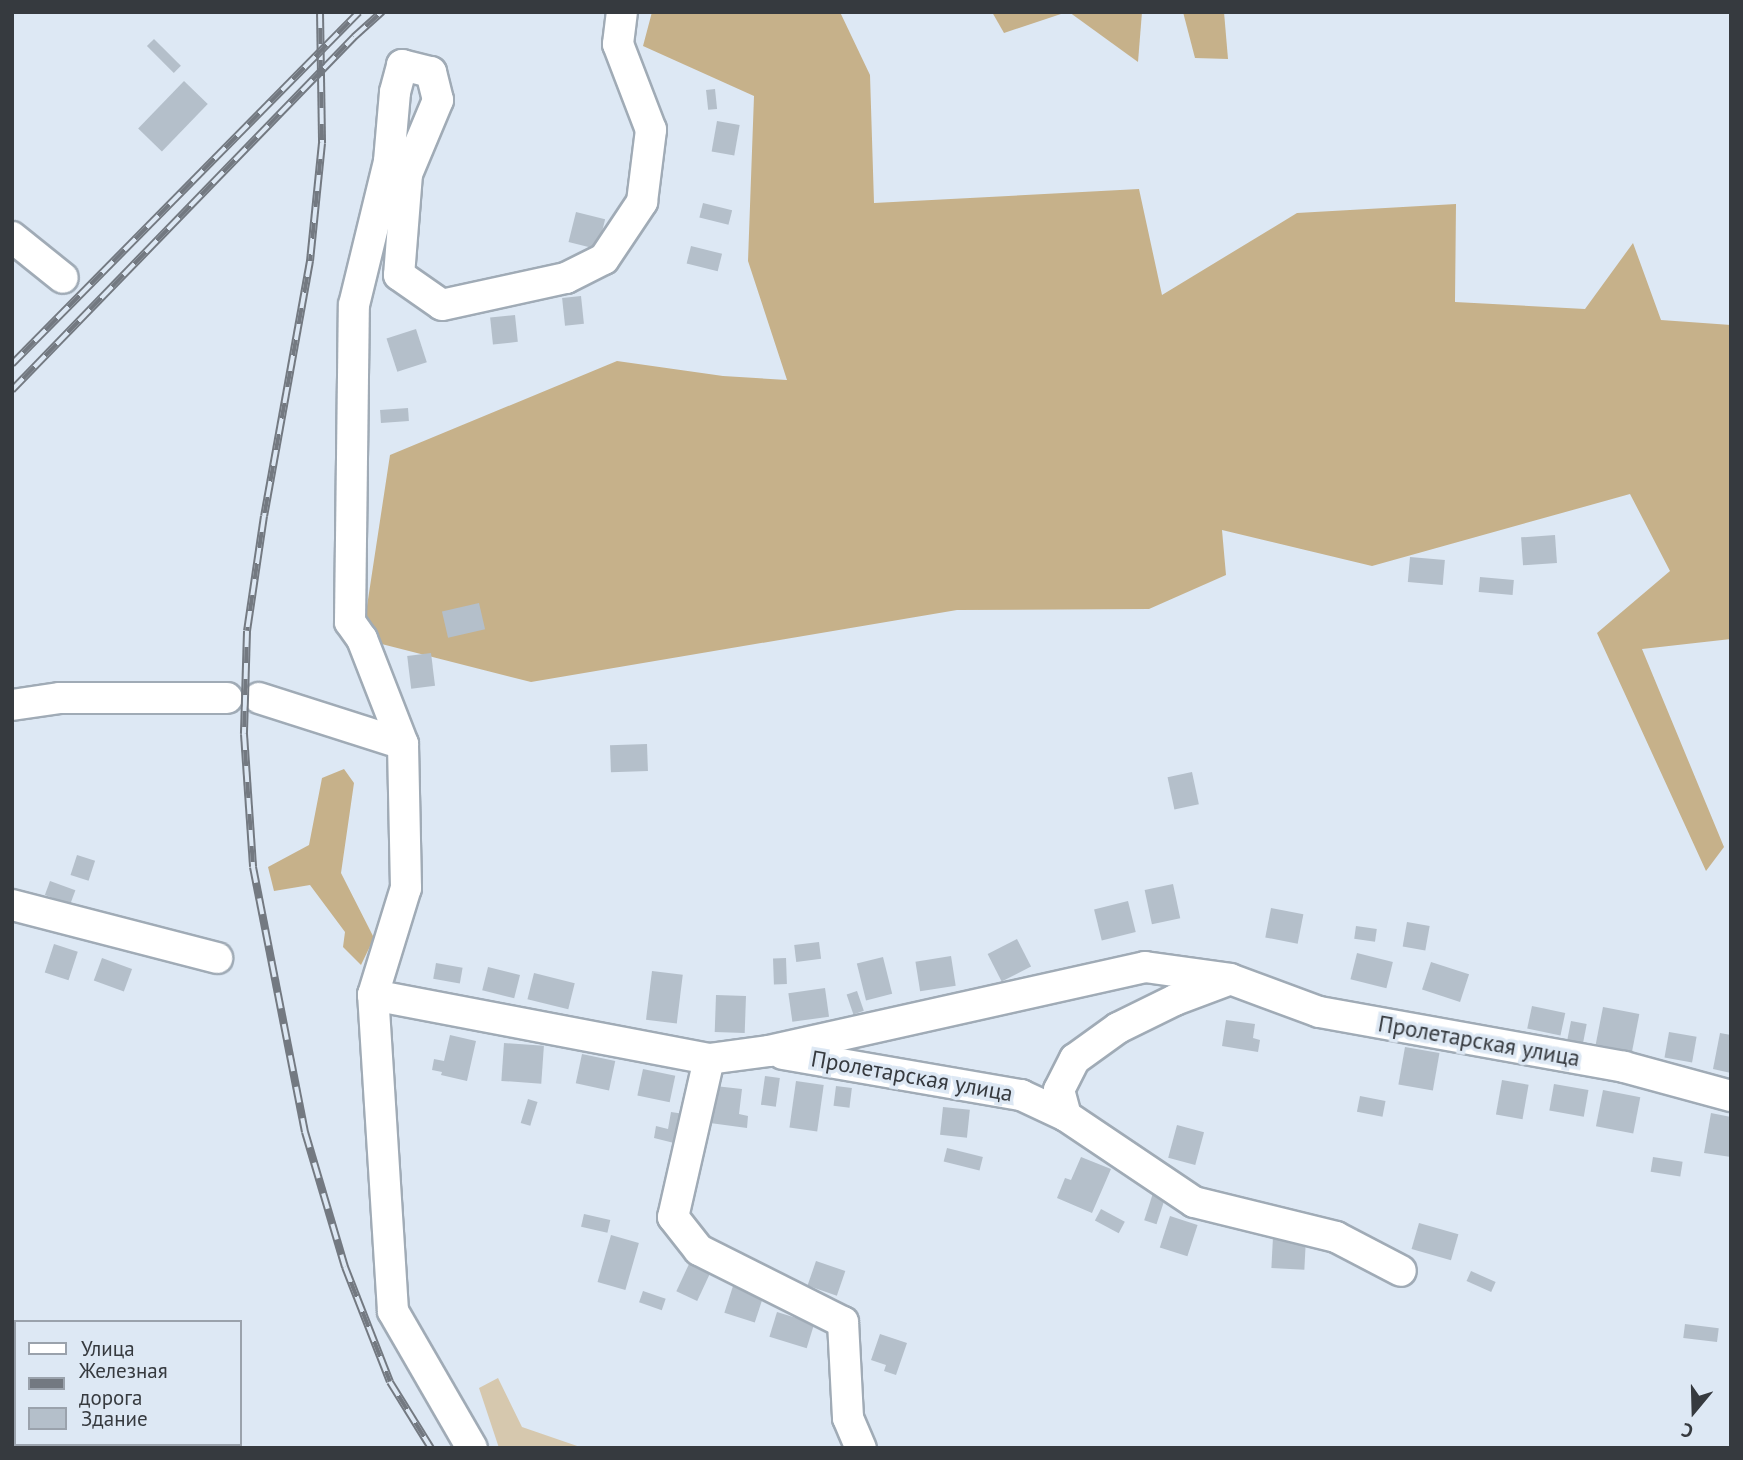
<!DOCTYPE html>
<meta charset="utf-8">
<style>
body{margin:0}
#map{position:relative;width:1743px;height:1460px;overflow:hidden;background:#dde8f4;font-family:"PT Sans",sans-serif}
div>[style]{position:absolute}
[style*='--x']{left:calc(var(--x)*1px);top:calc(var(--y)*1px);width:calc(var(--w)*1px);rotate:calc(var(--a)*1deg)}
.green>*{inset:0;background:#d6c8ae}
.forest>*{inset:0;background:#c6b18a}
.building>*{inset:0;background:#b4bfca;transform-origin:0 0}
.roads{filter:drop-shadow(2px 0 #a0abb6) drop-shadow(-2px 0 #a0abb6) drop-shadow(0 2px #a0abb6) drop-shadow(0 -2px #a0abb6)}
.minor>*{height:30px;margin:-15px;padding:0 15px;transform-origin:15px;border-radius:15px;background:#fff}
.rail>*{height:8px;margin-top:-4px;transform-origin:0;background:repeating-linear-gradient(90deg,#dde8f4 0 16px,#737981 0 32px);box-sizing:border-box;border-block:2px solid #737981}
span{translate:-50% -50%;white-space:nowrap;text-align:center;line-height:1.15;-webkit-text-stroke:7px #dde8f4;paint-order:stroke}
.street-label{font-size:23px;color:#363a3f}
.frame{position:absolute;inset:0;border:14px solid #363a3f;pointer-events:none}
.legend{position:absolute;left:14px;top:1320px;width:228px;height:126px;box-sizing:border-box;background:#dde8f4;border:2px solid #9aa2ac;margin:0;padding:9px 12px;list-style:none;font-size:21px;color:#363a3f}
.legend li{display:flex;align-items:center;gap:14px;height:35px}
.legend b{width:35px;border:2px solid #9aa2ac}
.north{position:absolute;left:1659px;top:1376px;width:70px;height:70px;-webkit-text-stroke:5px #dde8f4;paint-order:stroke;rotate:199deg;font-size:19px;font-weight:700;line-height:28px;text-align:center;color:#363a3f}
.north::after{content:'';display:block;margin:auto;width:24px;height:32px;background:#363a3f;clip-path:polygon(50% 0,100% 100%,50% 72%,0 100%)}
</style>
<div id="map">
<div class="green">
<i style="clip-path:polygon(498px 1378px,522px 1427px,583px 1448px,499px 1448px,479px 1388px)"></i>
</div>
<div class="forest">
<i style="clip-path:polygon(652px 12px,840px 12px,870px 75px,874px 203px,1139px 189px,1162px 295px,1297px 213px,1456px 204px,1455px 302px,1585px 309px,1633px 243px,1661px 320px,1731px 325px,1731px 639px,1642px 649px,1724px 847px,1706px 871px,1597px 633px,1670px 571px,1630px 494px,1372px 566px,1222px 530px,1226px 575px,1149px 609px,957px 610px,531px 682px,362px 639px,390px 455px,617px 361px,723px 376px,787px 380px,748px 261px,754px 96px,643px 46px)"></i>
<i style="clip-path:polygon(992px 12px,1067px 12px,1004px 33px)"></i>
<i style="clip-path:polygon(1069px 12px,1142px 12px,1138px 62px)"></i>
<i style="clip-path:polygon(1183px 12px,1224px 12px,1228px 59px,1195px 58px)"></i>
<i style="clip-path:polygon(344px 769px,354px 783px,341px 873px,374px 938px,361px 965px,343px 947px,345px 932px,310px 885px,274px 891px,268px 867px,309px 845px,322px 778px)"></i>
</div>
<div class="building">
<i style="left:154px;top:39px;width:38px;height:10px;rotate:45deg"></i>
<i style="left:184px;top:81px;width:33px;height:66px;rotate:44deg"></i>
<i style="left:715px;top:89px;width:20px;height:9px;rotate:84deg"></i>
<i style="left:717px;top:121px;width:23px;height:31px;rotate:10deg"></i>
<i style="left:703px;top:203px;width:30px;height:15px;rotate:14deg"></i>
<i style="left:576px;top:212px;width:30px;height:31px;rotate:14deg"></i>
<i style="left:691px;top:246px;width:32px;height:18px;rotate:14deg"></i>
<i style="left:581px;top:296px;width:28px;height:19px;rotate:84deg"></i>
<i style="left:515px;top:315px;width:27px;height:25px;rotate:84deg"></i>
<i style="left:416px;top:329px;width:35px;height:31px;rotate:72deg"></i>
<i style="left:408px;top:408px;width:13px;height:28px;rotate:86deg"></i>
<i style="left:1555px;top:535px;width:28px;height:34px;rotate:86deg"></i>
<i style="left:1410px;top:557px;width:35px;height:25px;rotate:5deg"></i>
<i style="left:1480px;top:577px;width:34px;height:15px;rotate:5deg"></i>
<i style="left:479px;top:603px;width:27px;height:38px;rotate:77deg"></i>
<i style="left:431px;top:653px;width:33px;height:24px;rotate:83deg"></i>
<i style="left:647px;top:744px;width:27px;height:37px;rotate:88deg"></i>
<i style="left:1192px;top:772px;width:33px;height:25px;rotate:78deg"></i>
<i style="left:77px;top:855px;width:19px;height:21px;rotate:18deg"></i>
<i style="left:50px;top:881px;width:27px;height:15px;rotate:20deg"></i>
<i style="left:1173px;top:884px;width:35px;height:29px;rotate:78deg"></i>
<i style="left:1128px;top:901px;width:32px;height:35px;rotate:76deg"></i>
<i style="left:1271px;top:908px;width:33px;height:30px;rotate:11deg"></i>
<i style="left:1407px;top:922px;width:23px;height:25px;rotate:10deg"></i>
<i style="left:1356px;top:926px;width:21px;height:13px;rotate:8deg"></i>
<i style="left:1017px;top:939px;width:31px;height:33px;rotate:63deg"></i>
<i style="left:819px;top:942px;width:17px;height:25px;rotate:83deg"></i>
<i style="left:54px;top:944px;width:25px;height:30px;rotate:18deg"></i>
<i style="left:1357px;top:953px;width:37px;height:27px;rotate:14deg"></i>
<i style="left:951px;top:956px;width:30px;height:36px;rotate:81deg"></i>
<i style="left:883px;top:957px;width:38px;height:27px;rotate:76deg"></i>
<i style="left:102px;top:958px;width:32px;height:24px;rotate:20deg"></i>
<i style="left:786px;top:958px;width:26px;height:13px;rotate:88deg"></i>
<i style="left:1431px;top:962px;width:40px;height:29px;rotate:18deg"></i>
<i style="left:436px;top:963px;width:27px;height:16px;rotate:10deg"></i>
<i style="left:488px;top:967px;width:33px;height:24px;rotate:14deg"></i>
<i style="left:652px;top:971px;width:31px;height:49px;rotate:7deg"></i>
<i style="left:534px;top:973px;width:42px;height:27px;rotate:14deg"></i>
<i style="left:825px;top:988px;width:29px;height:37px;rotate:82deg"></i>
<i style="left:857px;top:991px;width:21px;height:11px;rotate:71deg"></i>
<i style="left:716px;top:995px;width:30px;height:37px;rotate:2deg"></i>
<i style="left:1532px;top:1006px;width:34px;height:23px;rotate:12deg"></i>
<i style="left:1603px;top:1007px;width:37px;height:38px;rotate:11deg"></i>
<i style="clip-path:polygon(1226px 1020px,1255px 1024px,1253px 1038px,1260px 1040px,1258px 1052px,1222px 1046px)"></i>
<i style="left:1571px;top:1021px;width:16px;height:22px;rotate:11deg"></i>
<i style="left:1669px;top:1032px;width:28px;height:26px;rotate:10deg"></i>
<i style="clip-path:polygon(1720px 1033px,1731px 1035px,1731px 1073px,1713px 1069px)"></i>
<i style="clip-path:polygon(450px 1035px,476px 1041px,467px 1081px,441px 1075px,442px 1072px,432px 1070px,434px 1059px,444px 1061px)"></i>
<i style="left:504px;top:1043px;width:40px;height:38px;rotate:4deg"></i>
<i style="left:1405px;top:1047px;width:35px;height:38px;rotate:10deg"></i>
<i style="left:582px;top:1054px;width:34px;height:30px;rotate:12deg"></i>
<i style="left:643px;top:1069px;width:33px;height:27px;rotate:12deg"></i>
<i style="left:765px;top:1076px;width:15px;height:29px;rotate:8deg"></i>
<i style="left:1502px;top:1080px;width:27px;height:35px;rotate:10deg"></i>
<i style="left:796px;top:1081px;width:28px;height:47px;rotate:8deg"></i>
<i style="left:1554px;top:1084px;width:35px;height:27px;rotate:10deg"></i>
<i style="clip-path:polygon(715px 1086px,742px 1089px,739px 1114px,748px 1116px,747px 1128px,710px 1123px)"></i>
<i style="left:836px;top:1086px;width:16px;height:20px;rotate:7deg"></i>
<i style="left:1603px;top:1090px;width:38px;height:37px;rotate:11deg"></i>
<i style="left:1360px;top:1096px;width:26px;height:16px;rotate:11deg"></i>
<i style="left:528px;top:1099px;width:10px;height:25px;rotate:17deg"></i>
<i style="left:943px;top:1107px;width:27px;height:28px;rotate:6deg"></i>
<i style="clip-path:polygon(671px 1112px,684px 1114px,678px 1144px,654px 1138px,656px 1126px,668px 1129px)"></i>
<i style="clip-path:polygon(1711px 1113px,1731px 1117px,1731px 1157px,1704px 1153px)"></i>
<i style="left:1177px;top:1125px;width:28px;height:34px;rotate:15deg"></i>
<i style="left:947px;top:1148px;width:37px;height:14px;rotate:14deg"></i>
<i style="clip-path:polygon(1081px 1157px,1111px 1169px,1092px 1213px,1057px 1198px,1065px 1178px,1071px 1180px)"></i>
<i style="left:1653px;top:1157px;width:30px;height:15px;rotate:9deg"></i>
<i style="left:1155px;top:1187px;width:13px;height:35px;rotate:18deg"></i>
<i style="left:1101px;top:1209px;width:27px;height:13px;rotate:28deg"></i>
<i style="left:584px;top:1214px;width:27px;height:13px;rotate:13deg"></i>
<i style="left:1170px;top:1216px;width:29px;height:33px;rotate:18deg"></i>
<i style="left:1419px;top:1223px;width:41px;height:27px;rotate:16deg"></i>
<i style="left:611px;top:1235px;width:29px;height:49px;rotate:16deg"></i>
<i style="left:1273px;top:1237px;width:33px;height:31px;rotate:3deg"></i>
<i style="left:816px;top:1261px;width:31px;height:26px;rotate:19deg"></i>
<i style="left:689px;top:1264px;width:23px;height:30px;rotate:25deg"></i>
<i style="left:1471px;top:1271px;width:27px;height:11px;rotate:24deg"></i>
<i style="left:733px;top:1286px;width:32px;height:28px;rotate:18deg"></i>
<i style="left:643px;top:1291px;width:24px;height:12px;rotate:19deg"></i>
<i style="left:777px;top:1312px;width:39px;height:26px;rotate:17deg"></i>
<i style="left:1685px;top:1324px;width:34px;height:14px;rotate:7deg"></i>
<i style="clip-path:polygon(880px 1334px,907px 1343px,896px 1375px,884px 1371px,886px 1365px,871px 1360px)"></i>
</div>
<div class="roads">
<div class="minor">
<i style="--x:12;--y:237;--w:65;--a:38.8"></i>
<i style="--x:259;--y:698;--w:151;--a:17.7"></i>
<i style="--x:12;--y:705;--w:49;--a:-8.3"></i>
<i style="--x:60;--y:698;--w:167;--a:0"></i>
<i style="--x:12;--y:905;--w:212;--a:14.5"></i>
<i style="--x:373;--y:995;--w:342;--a:10.8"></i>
<i style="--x:709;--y:1059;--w:61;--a:-7.6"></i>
<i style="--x:769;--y:1051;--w:385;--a:-12.6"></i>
<i style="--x:1145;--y:967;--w:86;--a:8"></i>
<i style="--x:1230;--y:979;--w:95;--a:20.3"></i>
<i style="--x:1319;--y:1012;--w:310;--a:10.2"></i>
<i style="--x:1624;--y:1067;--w:111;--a:15.2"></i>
<i style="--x:783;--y:1054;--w:242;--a:9.8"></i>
<i style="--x:1021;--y:1095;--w:50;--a:25"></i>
<i style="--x:1066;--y:1116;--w:154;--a:33.9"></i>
<i style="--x:1194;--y:1202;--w:146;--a:13.8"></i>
<i style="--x:1336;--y:1237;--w:73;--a:27.6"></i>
<i style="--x:709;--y:1059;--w:162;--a:102.8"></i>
<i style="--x:673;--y:1217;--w:42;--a:51.8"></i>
<i style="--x:699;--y:1250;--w:161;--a:26.6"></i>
<i style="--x:843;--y:1322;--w:96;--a:87"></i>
<i style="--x:848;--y:1418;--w:33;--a:67"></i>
<i style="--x:1066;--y:1116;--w:27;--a:-105"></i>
<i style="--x:1059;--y:1090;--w:35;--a:-63"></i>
<i style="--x:1075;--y:1059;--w:53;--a:-35.8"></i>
<i style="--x:1118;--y:1028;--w:64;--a:-26.2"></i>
<i style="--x:1175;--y:1000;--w:57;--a:-20.7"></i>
<i style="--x:472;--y:1448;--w:158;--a:-120"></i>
<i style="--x:393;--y:1311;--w:317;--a:-93.6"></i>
<i style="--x:373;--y:995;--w:112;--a:-72.9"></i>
<i style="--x:406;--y:888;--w:144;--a:-91.2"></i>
<i style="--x:403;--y:744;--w:113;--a:-111.3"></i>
<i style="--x:362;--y:639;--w:21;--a:-125"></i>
<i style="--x:350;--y:622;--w:317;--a:-89.3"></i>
<i style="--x:354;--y:305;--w:148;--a:-76.3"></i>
<i style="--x:389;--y:161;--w:69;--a:-85"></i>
<i style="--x:395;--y:92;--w:28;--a:-75"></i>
<i style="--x:402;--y:65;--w:30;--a:14"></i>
<i style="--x:431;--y:72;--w:29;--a:76"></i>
<i style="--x:438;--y:100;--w:80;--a:112.7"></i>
<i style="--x:407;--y:174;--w:101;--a:94.5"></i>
<i style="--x:399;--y:275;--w:52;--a:34.9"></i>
<i style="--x:442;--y:305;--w:127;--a:-12.3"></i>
<i style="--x:566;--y:278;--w:42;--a:-26.6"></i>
<i style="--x:604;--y:259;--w:69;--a:-56.3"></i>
<i style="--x:642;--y:202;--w:73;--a:-82.9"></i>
<i style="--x:651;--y:130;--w:92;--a:-111"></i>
<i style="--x:618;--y:44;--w:32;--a:-83"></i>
</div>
</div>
<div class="rail">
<i style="--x:320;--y:12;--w:131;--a:89.1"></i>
<i style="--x:322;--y:143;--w:119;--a:95.8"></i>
<i style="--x:310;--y:261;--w:259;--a:100.2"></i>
<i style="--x:264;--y:516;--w:116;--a:98.4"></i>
<i style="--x:247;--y:631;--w:103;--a:91.7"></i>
<i style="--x:244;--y:734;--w:133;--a:86.1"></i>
<i style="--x:253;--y:867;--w:270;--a:78.9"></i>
<i style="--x:305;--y:1132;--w:141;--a:73.5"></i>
<i style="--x:345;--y:1267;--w:123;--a:68.6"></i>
<i style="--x:390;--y:1382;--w:78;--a:58.2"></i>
<i style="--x:12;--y:364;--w:494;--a:-45.4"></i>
<i style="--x:12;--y:390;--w:492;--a:-45.9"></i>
<i style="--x:354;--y:37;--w:38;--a:-42"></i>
<i style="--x:12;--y:1426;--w:4;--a:14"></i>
<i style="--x:90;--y:1444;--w:15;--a:16"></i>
</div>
<div class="street-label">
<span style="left:1479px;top:1041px;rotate:10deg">Пролетарская улица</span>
<span style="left:912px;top:1076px;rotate:10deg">Пролетарская улица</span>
</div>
<div class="frame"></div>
<ul class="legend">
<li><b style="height:9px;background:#fff"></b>Улица</li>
<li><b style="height:9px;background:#737981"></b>Железная дорога</li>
<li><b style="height:19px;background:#b4bfca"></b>Здание</li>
</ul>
<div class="north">С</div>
</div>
